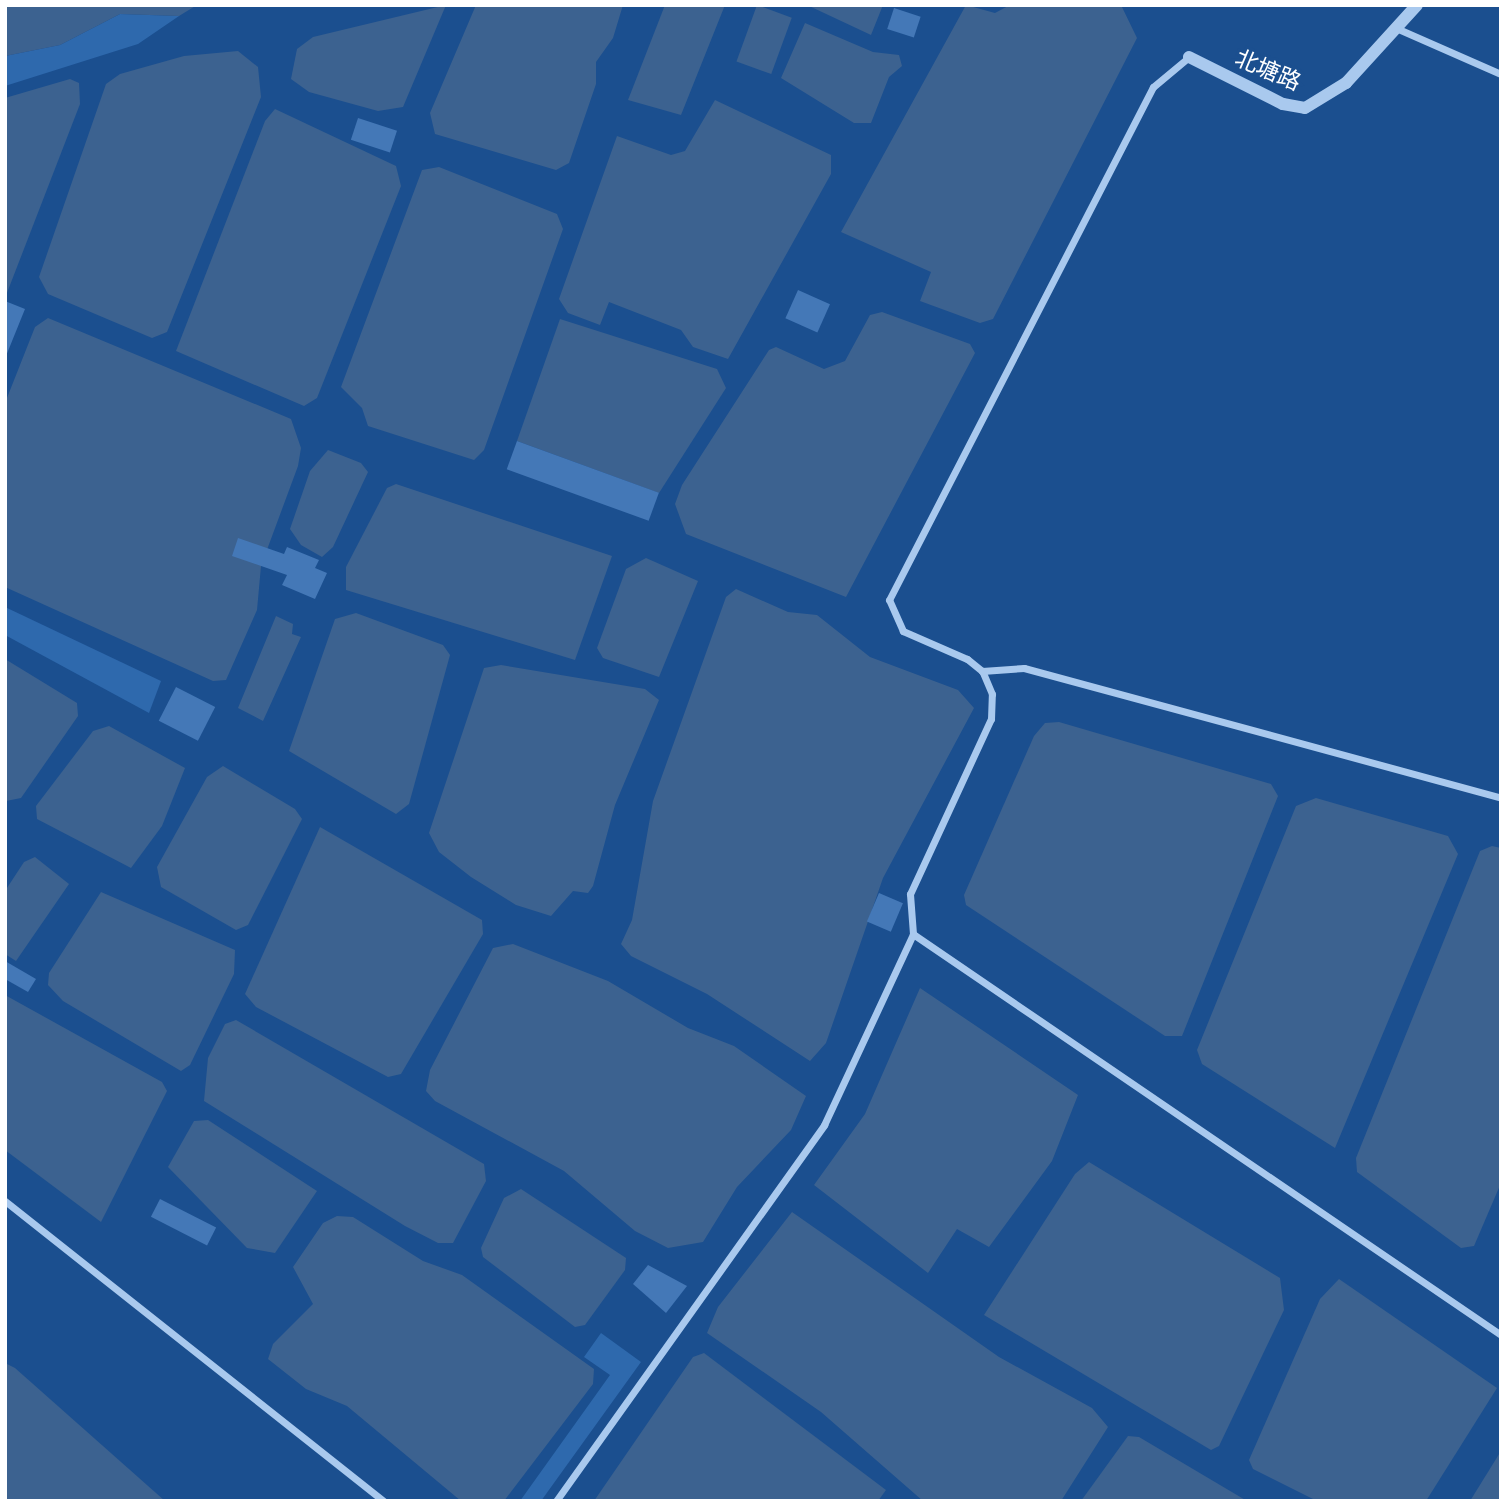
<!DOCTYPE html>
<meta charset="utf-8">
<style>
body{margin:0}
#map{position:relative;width:1506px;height:1506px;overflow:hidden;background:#1b4f8f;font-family:"Archivo Narrow","Noto Sans SC",sans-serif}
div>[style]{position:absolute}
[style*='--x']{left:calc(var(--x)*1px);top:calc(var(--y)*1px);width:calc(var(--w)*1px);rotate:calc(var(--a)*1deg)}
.green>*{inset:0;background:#2e69ad}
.water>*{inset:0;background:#3c6290;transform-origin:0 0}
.building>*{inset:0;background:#4478b7;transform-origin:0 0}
.minor>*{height:7px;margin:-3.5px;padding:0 3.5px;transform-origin:3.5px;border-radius:3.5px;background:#a9c9ee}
.tertiary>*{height:12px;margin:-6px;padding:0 6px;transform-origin:6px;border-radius:6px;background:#a9c9ee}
span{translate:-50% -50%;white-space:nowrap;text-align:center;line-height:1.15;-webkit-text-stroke:6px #1b4f8f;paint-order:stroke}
.street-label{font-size:23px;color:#fff}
.frame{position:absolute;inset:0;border:7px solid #fff;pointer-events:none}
</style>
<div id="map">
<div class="green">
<i style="clip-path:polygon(120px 14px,179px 16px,138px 44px,5px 86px,5px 56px,60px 45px)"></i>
<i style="clip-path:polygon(5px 607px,161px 681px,149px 713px,5px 635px)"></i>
<i style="clip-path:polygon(601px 1333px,641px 1362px,541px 1501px,520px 1501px,610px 1375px,584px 1357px)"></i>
</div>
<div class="water">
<i style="clip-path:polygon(5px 5px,197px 5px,179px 16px,120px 14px,60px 45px,5px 56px)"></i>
<i style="clip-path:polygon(446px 5px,403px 107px,378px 111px,309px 92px,291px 79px,297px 49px,313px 37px)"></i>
<i style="clip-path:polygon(476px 5px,623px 5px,613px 38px,596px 62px,596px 84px,569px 163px,556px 170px,435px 134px,430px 113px)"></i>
<i style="clip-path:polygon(665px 5px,725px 5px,681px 115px,628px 100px)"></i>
<i style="left:757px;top:5px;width:37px;height:60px;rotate:20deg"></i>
<i style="clip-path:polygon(807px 5px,883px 5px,871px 35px)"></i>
<i style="clip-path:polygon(966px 5px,995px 13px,1010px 5px,1121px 5px,1137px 38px,993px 319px,980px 323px,920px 301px,931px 272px,841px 232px)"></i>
<i style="clip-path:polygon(805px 23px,873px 52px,899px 55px,902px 66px,889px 77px,871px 123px,854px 123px,781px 78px)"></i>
<i style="clip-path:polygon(238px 51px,258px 67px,261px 97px,167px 332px,152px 338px,48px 294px,39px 277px,106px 84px,120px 74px,184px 56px)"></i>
<i style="clip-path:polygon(70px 79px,79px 83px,80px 104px,5px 298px,5px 98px)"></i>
<i style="clip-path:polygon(715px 100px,831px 155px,831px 174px,728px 359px,693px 347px,681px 330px,609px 302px,600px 325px,568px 313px,559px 299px,617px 136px,671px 155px,685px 151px)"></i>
<i style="clip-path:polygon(275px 109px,396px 166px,401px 186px,317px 398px,304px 406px,176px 351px,265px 121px)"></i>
<i style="clip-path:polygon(439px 167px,557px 214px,563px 229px,484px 450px,474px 460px,368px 426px,362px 408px,341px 387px,422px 170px)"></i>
<i style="clip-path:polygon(882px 312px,970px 344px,975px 353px,846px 597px,686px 534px,675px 504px,682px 485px,769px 350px,776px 347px,824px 369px,845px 361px,870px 315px)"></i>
<i style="clip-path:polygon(48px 318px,291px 419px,301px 448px,298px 466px,261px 566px,257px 610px,226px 680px,213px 681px,5px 587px,5px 403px,35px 327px)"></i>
<i style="clip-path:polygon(560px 319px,717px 369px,726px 388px,659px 493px,517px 441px)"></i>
<i style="clip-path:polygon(328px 450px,361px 463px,368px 472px,333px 547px,322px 557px,301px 545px,290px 529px,310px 471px)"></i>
<i style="clip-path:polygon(396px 484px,612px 556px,575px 660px,346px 590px,346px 567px,387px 488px)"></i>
<i style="clip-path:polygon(646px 558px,698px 581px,659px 677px,603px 658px,597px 648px,626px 569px)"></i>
<i style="clip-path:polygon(736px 589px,788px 612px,817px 615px,870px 657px,958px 690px,974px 708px,883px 878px,826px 1043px,810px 1061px,707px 994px,631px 956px,621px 944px,632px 920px,653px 801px,726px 597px)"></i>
<i style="clip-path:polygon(356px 613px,443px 645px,450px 655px,409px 804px,396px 814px,289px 751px,335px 619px)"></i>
<i style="clip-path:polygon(276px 616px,293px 624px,292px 634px,301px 637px,263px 721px,238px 708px)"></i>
<i style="clip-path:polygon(5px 659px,77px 703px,78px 716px,21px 798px,6px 801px)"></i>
<i style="clip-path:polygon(501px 665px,645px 689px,659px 700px,615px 805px,593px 886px,588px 893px,573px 891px,551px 916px,516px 905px,471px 877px,439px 852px,429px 833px,484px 668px)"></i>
<i style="clip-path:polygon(1059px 722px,1271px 784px,1278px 796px,1182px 1036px,1165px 1036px,966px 905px,964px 895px,1034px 736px,1045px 723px)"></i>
<i style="clip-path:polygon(109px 726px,185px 768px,162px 826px,131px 868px,37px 819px,36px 806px,93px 731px)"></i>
<i style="clip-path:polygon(223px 766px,295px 809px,302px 819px,248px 925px,236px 930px,161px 887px,157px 867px,207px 777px)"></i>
<i style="clip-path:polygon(1316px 798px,1448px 836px,1458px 854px,1335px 1148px,1202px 1064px,1197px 1050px,1296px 806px)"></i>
<i style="clip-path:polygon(320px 827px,482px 920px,483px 934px,401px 1074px,388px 1077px,256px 1007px,245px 994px)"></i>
<i style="clip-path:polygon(1492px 846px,1501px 848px,1501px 1183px,1474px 1246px,1461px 1248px,1357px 1172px,1356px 1158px,1480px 851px)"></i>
<i style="clip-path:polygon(35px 857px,69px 884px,16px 961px,5px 954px,5px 891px,24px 862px)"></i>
<i style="clip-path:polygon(101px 892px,235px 950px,234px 974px,190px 1065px,181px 1071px,63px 1001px,48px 985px,49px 973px)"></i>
<i style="clip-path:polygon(513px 944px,608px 981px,688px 1028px,734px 1046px,806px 1096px,791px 1130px,737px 1187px,703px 1242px,668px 1248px,635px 1231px,564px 1171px,435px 1101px,426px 1091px,430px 1070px,493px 948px)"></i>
<i style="clip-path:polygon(920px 988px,1078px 1095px,1052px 1161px,989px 1247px,957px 1229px,928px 1273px,814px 1185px,865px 1114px)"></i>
<i style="clip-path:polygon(5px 995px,162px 1082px,167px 1091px,101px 1222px,5px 1150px)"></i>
<i style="clip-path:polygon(236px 1020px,484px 1164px,486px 1181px,453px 1243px,438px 1243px,405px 1226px,204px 1101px,208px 1058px,225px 1024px)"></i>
<i style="clip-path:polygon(208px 1120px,317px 1191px,275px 1253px,247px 1248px,168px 1167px,194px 1121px)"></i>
<i style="clip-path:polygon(1089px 1162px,1280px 1278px,1284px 1310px,1219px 1446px,1211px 1450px,984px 1315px,1075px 1174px)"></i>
<i style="clip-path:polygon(521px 1189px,626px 1258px,625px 1270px,585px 1325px,575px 1327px,483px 1257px,481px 1248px,504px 1198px)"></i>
<i style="clip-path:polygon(792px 1212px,999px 1357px,1092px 1408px,1108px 1427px,1061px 1501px,923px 1501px,821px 1412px,707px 1333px,718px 1307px)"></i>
<i style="clip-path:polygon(337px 1216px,353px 1217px,423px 1261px,462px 1275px,594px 1369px,593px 1384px,504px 1501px,461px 1501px,347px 1406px,306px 1389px,268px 1359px,273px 1344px,313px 1304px,293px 1267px,323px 1223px)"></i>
<i style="clip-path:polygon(1339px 1279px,1497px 1388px,1426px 1501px,1317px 1501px,1253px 1469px,1249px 1460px,1320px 1299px)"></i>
<i style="clip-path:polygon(704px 1353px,886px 1490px,878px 1501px,594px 1501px,693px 1357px)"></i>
<i style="clip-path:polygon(5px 1363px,15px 1368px,165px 1501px,5px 1501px)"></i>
<i style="clip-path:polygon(1128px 1436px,1139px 1437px,1247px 1501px,1081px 1501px)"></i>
<i style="clip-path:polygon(1501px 1451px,1501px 1501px,1470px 1501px)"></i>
</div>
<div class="building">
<i style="left:894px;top:8px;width:28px;height:22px;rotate:18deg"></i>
<i style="left:358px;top:118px;width:41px;height:23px;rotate:18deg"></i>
<i style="left:798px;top:290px;width:35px;height:31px;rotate:24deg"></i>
<i style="clip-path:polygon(5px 301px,25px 309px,6px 356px,5px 356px)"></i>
<i style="left:517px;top:441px;width:151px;height:30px;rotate:20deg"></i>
<i style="clip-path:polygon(238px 538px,284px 554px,287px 547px,319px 560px,315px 568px,327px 573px,315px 599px,282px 585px,287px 575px,232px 556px)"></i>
<i style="left:176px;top:687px;width:44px;height:38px;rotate:27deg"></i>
<i style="left:879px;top:893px;width:26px;height:31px;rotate:23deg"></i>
<i style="clip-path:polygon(5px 961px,36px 979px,28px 992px,5px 979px)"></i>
<i style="left:160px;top:1199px;width:63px;height:20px;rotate:27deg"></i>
<i style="clip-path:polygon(648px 1265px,687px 1286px,666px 1313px,633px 1284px)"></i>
</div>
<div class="minor">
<i style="--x:1396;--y:28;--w:115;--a:23.7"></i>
<i style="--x:982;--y:671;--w:42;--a:-4.1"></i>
<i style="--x:1024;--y:668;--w:494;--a:15.2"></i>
<i style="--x:913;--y:934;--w:712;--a:34.29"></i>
<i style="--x:5;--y:1201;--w:483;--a:38.4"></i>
<i style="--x:556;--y:1501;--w:462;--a:-54.5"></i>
<i style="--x:824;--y:1125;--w:211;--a:-65"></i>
<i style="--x:913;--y:934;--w:40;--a:-94.3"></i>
<i style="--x:910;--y:894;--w:193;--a:-65.2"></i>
<i style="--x:991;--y:719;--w:25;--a:-88"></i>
<i style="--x:992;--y:694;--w:25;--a:-113"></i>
<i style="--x:982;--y:671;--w:19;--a:-141"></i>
<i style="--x:967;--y:659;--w:70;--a:-156.4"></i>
<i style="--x:903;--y:631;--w:34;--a:-114"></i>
<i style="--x:889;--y:600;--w:577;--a:-62.77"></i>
<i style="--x:1153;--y:87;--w:47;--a:-39.8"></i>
</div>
<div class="tertiary">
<i style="--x:1189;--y:57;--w:105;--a:26.6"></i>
<i style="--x:1283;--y:104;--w:22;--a:10"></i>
<i style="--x:1305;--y:108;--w:48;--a:-31.4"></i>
<i style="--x:1346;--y:83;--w:105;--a:-47.7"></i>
</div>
<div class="street-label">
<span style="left:1268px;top:70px;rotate:23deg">北塘路</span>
</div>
<div class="frame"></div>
</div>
